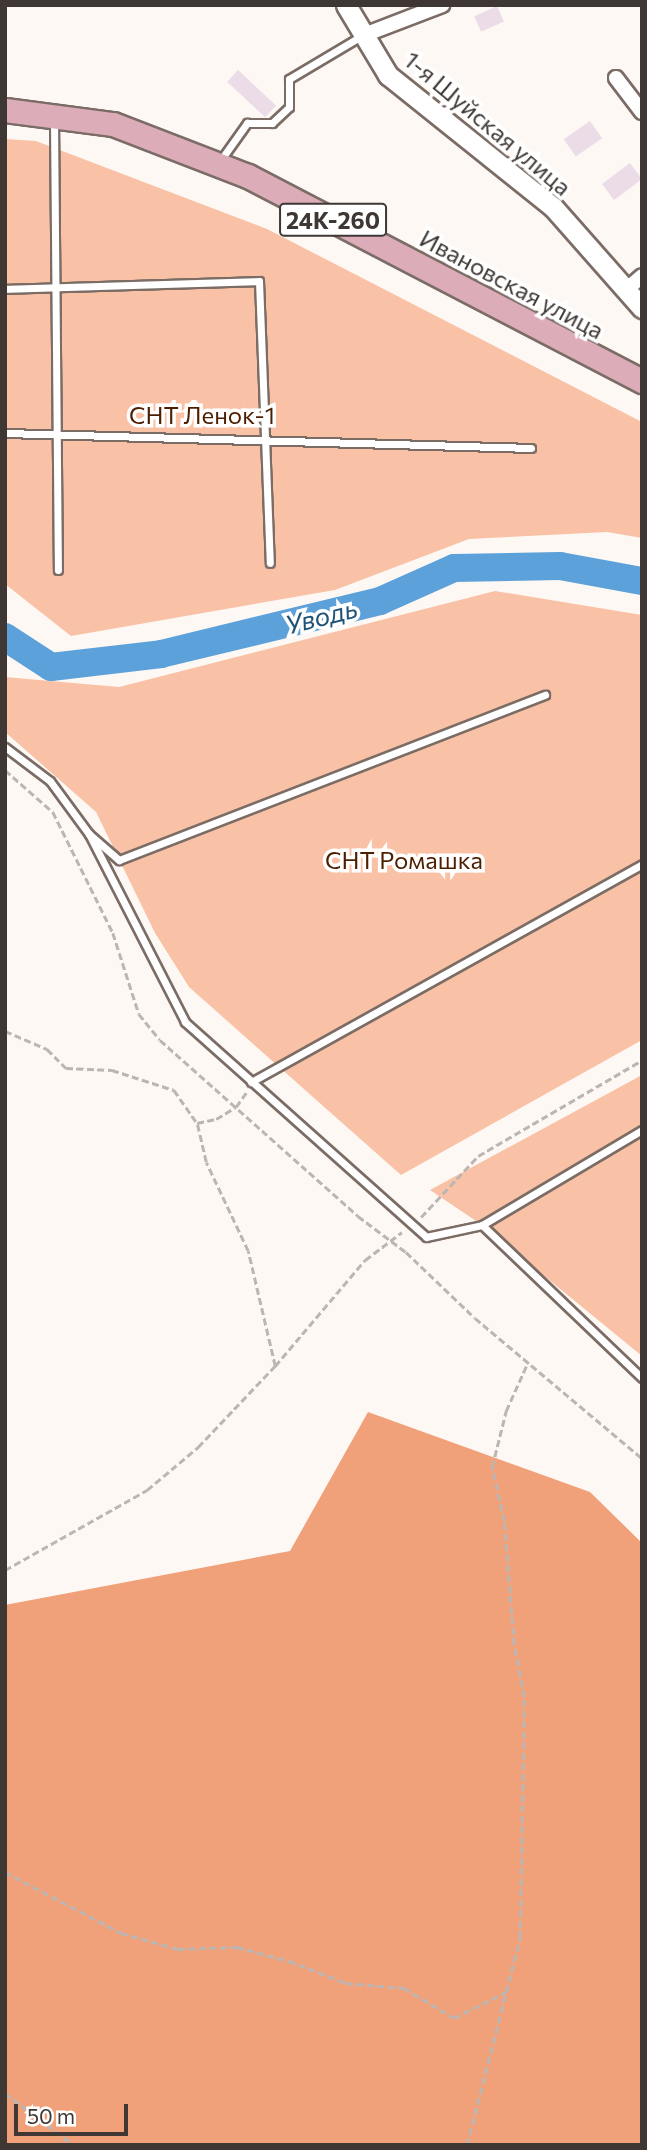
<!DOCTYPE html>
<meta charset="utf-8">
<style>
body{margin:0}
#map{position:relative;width:647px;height:2150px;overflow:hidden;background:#fef8f4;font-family:Commissioner,sans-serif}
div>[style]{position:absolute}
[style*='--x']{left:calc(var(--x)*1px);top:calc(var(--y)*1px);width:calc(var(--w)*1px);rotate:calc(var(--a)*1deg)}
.green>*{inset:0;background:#f9c2a6}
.forest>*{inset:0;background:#f0a179}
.river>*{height:28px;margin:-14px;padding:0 14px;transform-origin:14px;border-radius:14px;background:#5ca1d9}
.building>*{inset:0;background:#ebdce7;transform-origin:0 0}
.path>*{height:2.5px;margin-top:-1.25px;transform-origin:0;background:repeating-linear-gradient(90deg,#bcb5b2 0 7px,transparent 0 10.5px)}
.roads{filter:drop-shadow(2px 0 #7b6c65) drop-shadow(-2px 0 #7b6c65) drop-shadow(0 2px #7b6c65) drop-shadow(0 -2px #7b6c65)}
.lane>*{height:7px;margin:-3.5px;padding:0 3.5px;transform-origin:3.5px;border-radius:3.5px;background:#fff}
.street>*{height:14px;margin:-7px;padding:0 7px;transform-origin:7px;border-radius:7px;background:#fff}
.secondary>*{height:19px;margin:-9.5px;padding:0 9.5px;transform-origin:9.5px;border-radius:9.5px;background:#fff}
.primary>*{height:23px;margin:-11.5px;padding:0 11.5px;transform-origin:11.5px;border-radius:11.5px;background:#dcadb8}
span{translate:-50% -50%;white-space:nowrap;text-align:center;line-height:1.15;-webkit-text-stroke:7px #fff;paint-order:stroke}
.shield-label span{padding:2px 5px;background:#fff;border:2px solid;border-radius:5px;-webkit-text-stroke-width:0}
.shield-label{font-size:23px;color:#3e3734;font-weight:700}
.street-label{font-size:24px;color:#3e3734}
.park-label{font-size:24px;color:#4e1e00}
.water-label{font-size:26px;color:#205378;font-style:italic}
.frame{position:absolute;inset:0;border:7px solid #3e3734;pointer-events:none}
.scale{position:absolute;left:14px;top:2104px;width:114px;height:32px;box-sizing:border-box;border:4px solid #3e3734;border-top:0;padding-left:9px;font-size:21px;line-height:24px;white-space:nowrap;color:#3e3734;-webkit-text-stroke:5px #fff;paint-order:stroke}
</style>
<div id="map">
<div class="green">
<i style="clip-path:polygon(5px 139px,36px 141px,267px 229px,642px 422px,642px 538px,607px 532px,469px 539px,335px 590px,71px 636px,5px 584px)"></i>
<i style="clip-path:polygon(495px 591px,642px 615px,642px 1040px,401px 1175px,189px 987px,155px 933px,96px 812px,5px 732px,5px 677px,119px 687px)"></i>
<i style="clip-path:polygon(642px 1075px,642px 1356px,482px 1225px,430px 1190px)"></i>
</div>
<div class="forest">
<i style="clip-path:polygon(368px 1412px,590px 1492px,642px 1543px,642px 2145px,5px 2145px,5px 1605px,290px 1551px)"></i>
</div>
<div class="river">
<i style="--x:5;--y:637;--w:55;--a:33.1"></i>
<i style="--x:51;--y:667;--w:111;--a:-6.7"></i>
<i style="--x:161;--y:654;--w:225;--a:-13.6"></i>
<i style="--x:380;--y:601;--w:81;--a:-24"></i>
<i style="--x:454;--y:568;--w:106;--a:-1.1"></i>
<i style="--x:560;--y:566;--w:83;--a:10.4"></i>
</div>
<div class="building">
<i style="left:497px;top:6px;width:17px;height:25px;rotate:66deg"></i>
<i style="left:238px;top:70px;width:52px;height:16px;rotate:43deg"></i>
<i style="left:590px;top:121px;width:21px;height:32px;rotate:55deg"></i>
<i style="left:630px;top:163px;width:20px;height:35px;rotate:53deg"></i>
</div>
<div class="path">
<i style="--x:5;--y:770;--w:64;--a:41.2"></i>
<i style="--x:53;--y:812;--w:135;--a:63.6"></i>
<i style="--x:113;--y:933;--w:85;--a:72.2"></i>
<i style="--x:139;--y:1014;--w:33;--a:51"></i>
<i style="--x:160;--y:1040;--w:265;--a:41.6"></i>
<i style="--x:358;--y:1216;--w:60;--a:36.9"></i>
<i style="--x:406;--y:1252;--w:95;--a:43.7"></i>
<i style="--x:475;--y:1318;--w:218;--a:40"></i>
<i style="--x:5;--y:1031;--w:46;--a:23.2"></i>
<i style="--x:47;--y:1049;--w:27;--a:45"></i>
<i style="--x:66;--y:1068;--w:46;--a:2.5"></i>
<i style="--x:112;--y:1070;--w:65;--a:17.9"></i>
<i style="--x:174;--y:1090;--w:40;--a:55.1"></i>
<i style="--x:197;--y:1123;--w:19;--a:-12"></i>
<i style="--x:216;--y:1119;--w:23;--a:-31"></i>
<i style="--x:236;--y:1107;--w:19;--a:-55"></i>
<i style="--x:421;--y:1217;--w:83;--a:-46.9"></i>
<i style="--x:478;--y:1156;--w:190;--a:-30.3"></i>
<i style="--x:275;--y:1366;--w:139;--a:-49.7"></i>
<i style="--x:365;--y:1260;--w:46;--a:-37.1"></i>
<i style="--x:5;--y:1570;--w:163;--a:-29.4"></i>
<i style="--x:147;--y:1490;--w:67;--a:-40.1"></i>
<i style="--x:198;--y:1447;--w:112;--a:-46.5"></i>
<i style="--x:275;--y:1366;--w:118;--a:-103.2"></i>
<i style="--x:248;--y:1251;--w:98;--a:-115.3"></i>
<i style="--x:206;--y:1162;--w:40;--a:-103"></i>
<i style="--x:5;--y:1872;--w:131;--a:27.7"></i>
<i style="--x:121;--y:1933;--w:59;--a:15.7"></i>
<i style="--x:178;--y:1949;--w:59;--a:-1.9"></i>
<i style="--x:237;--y:1947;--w:54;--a:15.1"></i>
<i style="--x:289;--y:1961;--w:61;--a:21.1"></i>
<i style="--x:346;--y:1983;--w:58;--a:4.9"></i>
<i style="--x:404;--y:1988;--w:58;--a:31"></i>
<i style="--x:454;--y:2018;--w:58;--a:-26.6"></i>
<i style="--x:506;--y:1992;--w:56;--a:-75.5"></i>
<i style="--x:520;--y:1938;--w:241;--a:-89"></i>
<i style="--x:524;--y:1697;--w:53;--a:-100.9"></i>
<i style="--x:514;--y:1645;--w:124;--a:-94.6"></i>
<i style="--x:504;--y:1521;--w:55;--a:-102.5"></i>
<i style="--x:492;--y:1467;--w:58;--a:-76"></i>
<i style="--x:506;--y:1411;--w:54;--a:-65.8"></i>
<i style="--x:5;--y:2093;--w:86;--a:37"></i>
<i style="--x:467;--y:2145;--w:158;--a:-75.7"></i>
</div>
<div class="roads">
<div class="lane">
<i style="--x:54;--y:120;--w:450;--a:89.5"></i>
<i style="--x:220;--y:161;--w:47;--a:-54.6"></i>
<i style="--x:247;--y:123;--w:25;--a:0"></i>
<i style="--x:272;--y:123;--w:23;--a:-43"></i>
<i style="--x:289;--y:107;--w:28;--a:-90"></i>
<i style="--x:289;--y:79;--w:86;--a:-30.7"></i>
<i style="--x:5;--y:289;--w:254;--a:-1.8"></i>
<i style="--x:259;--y:281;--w:282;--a:87.8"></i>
<i style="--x:5;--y:433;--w:526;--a:1.63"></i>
<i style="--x:5;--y:747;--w:56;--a:37.1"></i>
<i style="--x:50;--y:781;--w:66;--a:53.7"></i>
<i style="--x:89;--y:834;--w:40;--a:41"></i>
<i style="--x:119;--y:860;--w:457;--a:-21.2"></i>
<i style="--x:89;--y:834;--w:211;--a:62.9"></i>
<i style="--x:185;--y:1022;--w:323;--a:41.7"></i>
<i style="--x:426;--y:1237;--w:57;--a:-12.1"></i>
<i style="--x:482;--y:1225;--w:221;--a:43.7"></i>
<i style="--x:251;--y:1082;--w:448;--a:-29.1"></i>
<i style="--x:482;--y:1225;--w:186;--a:-30.7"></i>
</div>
<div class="street">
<i style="--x:364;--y:35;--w:84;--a:-21"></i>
<i style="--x:616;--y:78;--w:43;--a:52.6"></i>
<i style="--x:626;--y:290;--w:21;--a:-41"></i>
</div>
<div class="secondary">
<i style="--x:346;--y:5;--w:82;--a:59"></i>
<i style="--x:388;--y:75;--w:211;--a:38.7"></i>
<i style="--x:553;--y:207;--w:135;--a:48.6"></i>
</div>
<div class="primary">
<i style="--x:5;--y:110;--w:109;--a:7.4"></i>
<i style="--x:113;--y:124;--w:145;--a:21.1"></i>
<i style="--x:248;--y:176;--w:444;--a:27.5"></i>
</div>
</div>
<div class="shield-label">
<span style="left:333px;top:220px">24К-260</span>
</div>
<div class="street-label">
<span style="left:488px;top:123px;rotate:40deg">1-я Шуйская улица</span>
<span style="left:512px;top:284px;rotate:28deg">Ивановская улица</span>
</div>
<div class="park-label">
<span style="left:202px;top:415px">СНТ Ленок-1</span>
<span style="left:404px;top:860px">СНТ Ромашка</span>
</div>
<div class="water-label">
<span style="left:321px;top:616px;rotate:-14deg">Уводь</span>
</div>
<div class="frame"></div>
<div class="scale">50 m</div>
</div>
